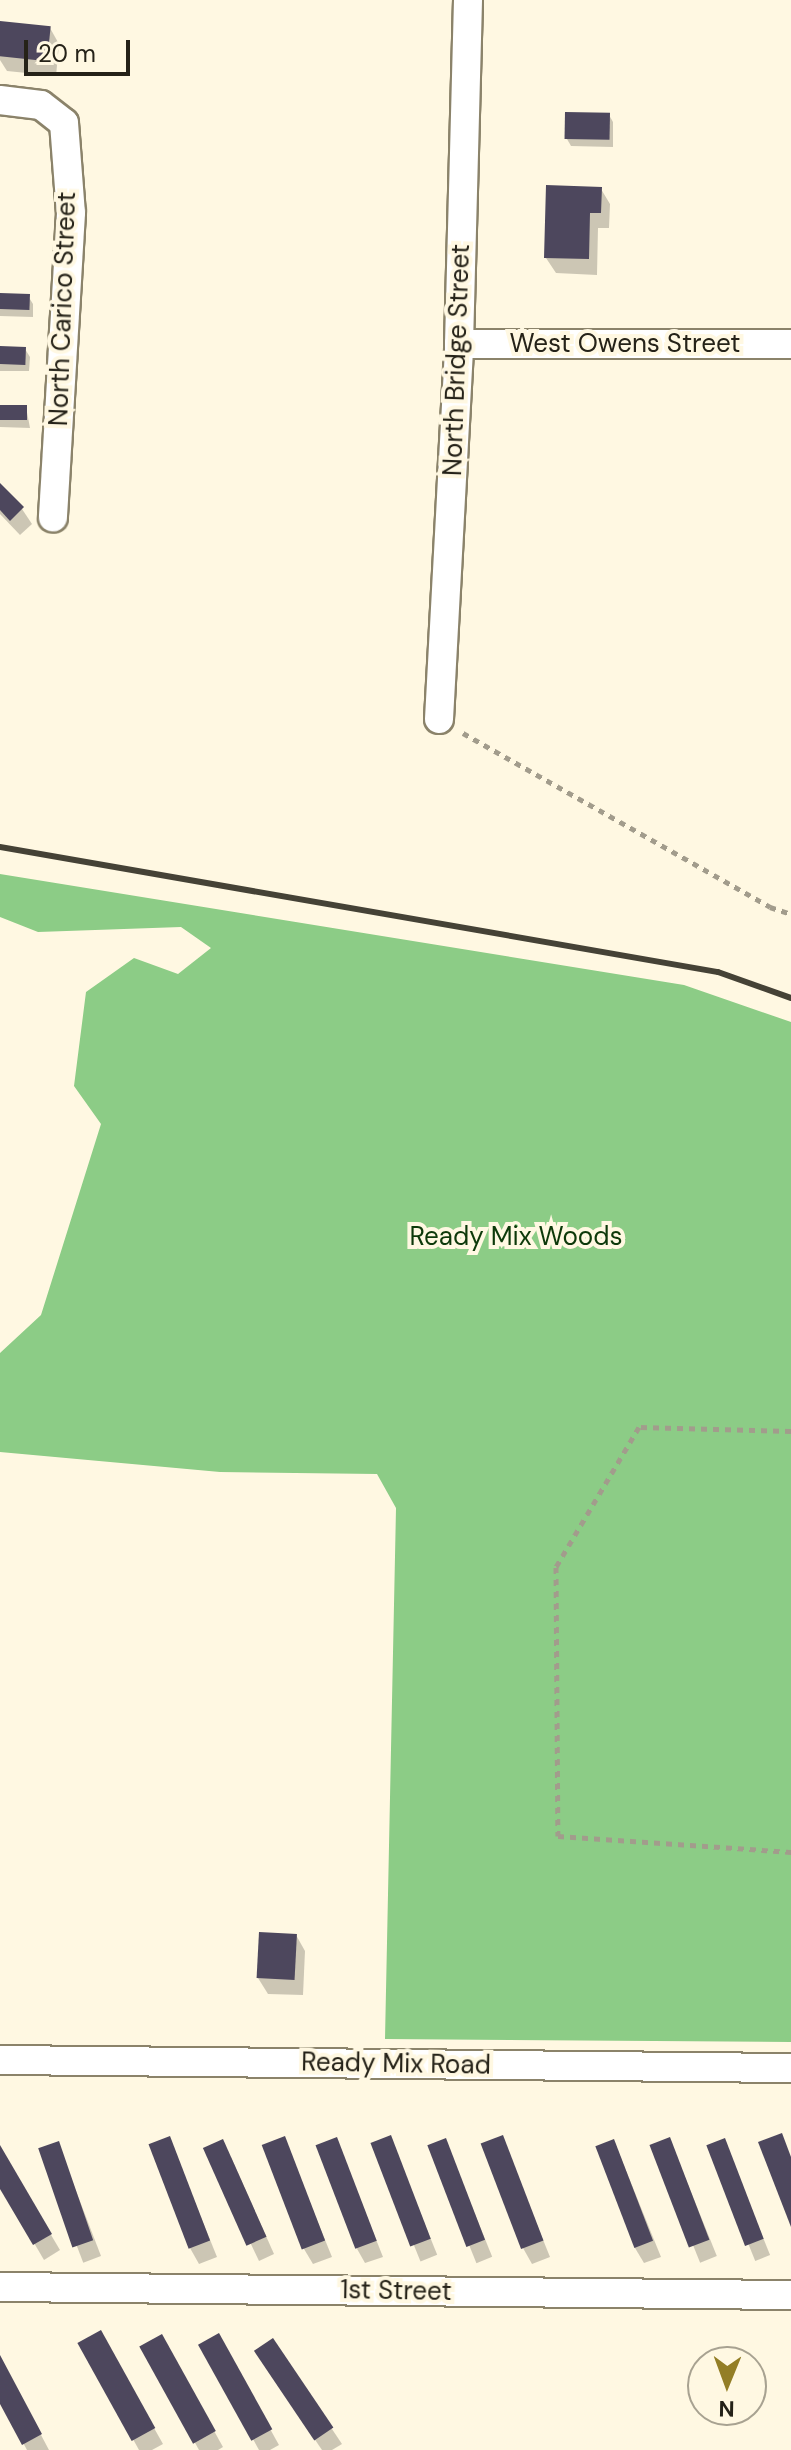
<!DOCTYPE html>
<style>
body{margin:0}
#map{position:relative;width:791px;height:2450px;overflow:hidden;background:#fff8e2;font-family:"DM Sans",sans-serif}
div>[style]{position:absolute}
[style*='--x']{left:calc(var(--x)*1px);top:calc(var(--y)*1px);width:calc(var(--w)*1px);rotate:calc(var(--a)*1deg)}
.forest>*{inset:0;background:#8ccc86}
.shadow>*{inset:0;background:#0003;transform-origin:0 0}
.building>*{inset:0;background:#4d475d;transform-origin:0 0}
.path>*{height:5px;margin-top:-2.5px;transform-origin:0;background:repeating-linear-gradient(90deg,#a29c8c 0 6px,transparent 0 12px)}
.roads{filter:drop-shadow(2px 0 #8b836a) drop-shadow(-2px 0 #8b836a) drop-shadow(0 2px #8b836a) drop-shadow(0 -2px #8b836a)}
.street>*{height:28px;margin:-14px;padding:0 14px;transform-origin:14px;border-radius:14px;background:#fff}
.rail>*{height:6px;margin:-3px;padding:0 3px;transform-origin:3px;border-radius:3px;background:#454236}
span{translate:-50% -50%;white-space:nowrap;text-align:center;line-height:1.15;-webkit-text-stroke:8px #fff8e2;paint-order:stroke}
.street-label{font-size:26px;color:#252218}
.park-label{font-size:26px;color:#0d390a}
.north{position:absolute;left:687px;top:2346px;width:80px;height:80px;box-sizing:border-box;background:#fff8e2;border:2px solid #a8a291;border-radius:50%;rotate:181deg;font-size:22px;font-weight:700;line-height:32px;text-align:center;color:#252218}
.north::after{content:'';display:block;margin:auto;width:28px;height:36px;background:#937e26;clip-path:polygon(50% 0,100% 100%,50% 72%,0 100%)}
.scale{position:absolute;left:24px;top:40px;width:106px;height:36px;box-sizing:border-box;border:4px solid #252218;border-top:0;padding-left:10px;font-size:24px;line-height:28px;white-space:nowrap;color:#252218;-webkit-text-stroke:6px #fff8e2;paint-order:stroke}
</style>
<div id="map">
<div class="forest">
<i style="clip-path:polygon(0 874px,684px 985px,791px 1022px,791px 2042px,385px 2039px,396px 1508px,377px 1474px,220px 1472px,0 1452px,0 1353px,41px 1315px,101px 1124px,74px 1086px,86px 992px,134px 958px,178px 974px,211px 948px,181px 927px,38px 932px,0 917px)"></i>
</div>
<div class="shadow">
<i style="clip-path:polygon(50px 28px,59px 44px,56px 76px,7px 71px,0 60px,0 29px)"></i>
<i style="clip-path:polygon(609px 115px,613px 122px,613px 147px,571px 146px,567px 139px)"></i>
<i style="clip-path:polygon(601px 189px,610px 204px,609px 228px,598px 228px,597px 275px,556px 273px,546px 258px)"></i>
<i style="clip-path:polygon(0 295px,28px 296px,33px 304px,33px 317px,0 316px)"></i>
<i style="clip-path:polygon(0 348px,25px 349px,30px 357px,29px 371px,0 371px)"></i>
<i style="clip-path:polygon(0 407px,26px 407px,30px 428px,0 427px)"></i>
<i style="clip-path:polygon(0 486px,22px 509px,32px 524px,20px 535px,0 514px)"></i>
<i style="clip-path:polygon(296px 1935px,305px 1951px,303px 1995px,268px 1994px,258px 1978px)"></i>
<i style="clip-path:polygon(169px 2138px,217px 2257px,199px 2264px,190px 2248px)"></i>
<i style="left:390px;top:2138px;width:126px;height:18px;rotate:68deg"></i>
<i style="clip-path:polygon(502px 2138px,550px 2257px,532px 2264px,523px 2248px)"></i>
<i style="clip-path:polygon(284px 2139px,332px 2257px,313px 2264px,304px 2249px)"></i>
<i style="clip-path:polygon(336px 2139px,383px 2257px,365px 2263px,356px 2247px)"></i>
<i style="left:445px;top:2140px;width:126px;height:17px;rotate:68deg"></i>
<i style="left:670px;top:2140px;width:125px;height:18px;rotate:68deg"></i>
<i style="clip-path:polygon(614px 2141px,661px 2257px,644px 2263px,635px 2248px)"></i>
<i style="left:724px;top:2141px;width:123px;height:16px;rotate:68deg"></i>
<i style="left:58px;top:2144px;width:120px;height:19px;rotate:69deg"></i>
<i style="clip-path:polygon(0 2149px,60px 2250px,44px 2260px,0 2185px)"></i>
<i style="clip-path:polygon(206px 2149px,231px 2157px,274px 2254px,259px 2261px)"></i>
<i style="clip-path:polygon(100px 2332px,163px 2444px,152px 2450px,139px 2450px,80px 2343px)"></i>
<i style="clip-path:polygon(161px 2336px,223px 2447px,218px 2450px,199px 2450px,142px 2347px)"></i>
<i style="clip-path:polygon(218px 2336px,279px 2445px,270px 2450px,259px 2450px,201px 2346px)"></i>
<i style="clip-path:polygon(273px 2341px,342px 2444px,332px 2450px,322px 2450px,266px 2368px)"></i>
<i style="clip-path:polygon(0 2358px,49px 2450px,27px 2450px,0 2400px)"></i>
</div>
<div class="building">
<i style="left:0;top:21px;width:51px;height:35px;rotate:6deg"></i>
<i style="left:565px;top:112px;width:45px;height:27px;rotate:1deg"></i>
<i style="clip-path:polygon(546px 185px,602px 187px,601px 213px,590px 213px,589px 259px,544px 258px)"></i>
<i style="left:0;top:293px;width:30px;height:16px;rotate:2deg"></i>
<i style="left:0;top:346px;width:26px;height:18px;rotate:2deg"></i>
<i style="left:0;top:405px;width:27px;height:15px"></i>
<i style="clip-path:polygon(0 483px,24px 507px,10px 521px,0 510px)"></i>
<i style="left:259px;top:1932px;width:38px;height:46px;rotate:3deg"></i>
<i style="clip-path:polygon(782px 2133px,791px 2157px,791px 2227px,758px 2142px)"></i>
<i style="left:391px;top:2135px;width:111px;height:22px;rotate:69deg"></i>
<i style="left:503px;top:2135px;width:113px;height:24px;rotate:69deg"></i>
<i style="left:170px;top:2136px;width:112px;height:23px;rotate:69deg"></i>
<i style="left:285px;top:2136px;width:112px;height:25px;rotate:69deg"></i>
<i style="left:337px;top:2137px;width:111px;height:23px;rotate:69deg"></i>
<i style="left:670px;top:2137px;width:110px;height:22px;rotate:69deg"></i>
<i style="left:446px;top:2138px;width:109px;height:20px;rotate:69deg"></i>
<i style="left:725px;top:2138px;width:108px;height:20px;rotate:69deg"></i>
<i style="left:223px;top:2139px;width:107px;height:22px;rotate:66deg"></i>
<i style="left:614px;top:2139px;width:109px;height:20px;rotate:69deg"></i>
<i style="left:59px;top:2141px;width:105px;height:22px;rotate:71deg"></i>
<i style="clip-path:polygon(0 2145px,52px 2234px,33px 2245px,0 2189px)"></i>
<i style="left:101px;top:2330px;width:112px;height:27px;rotate:61deg"></i>
<i style="left:219px;top:2333px;width:110px;height:24px;rotate:61deg"></i>
<i style="left:162px;top:2334px;width:111px;height:26px;rotate:61deg"></i>
<i style="left:273px;top:2338px;width:108px;height:23px;rotate:56deg"></i>
<i style="clip-path:polygon(0 2355px,42px 2434px,22px 2445px,0 2404px)"></i>
</div>
<div class="path">
<i style="--x:463;--y:733;--w:353;--a:29.5"></i>
<i style="--x:770;--y:907;--w:22;--a:18"></i>
<i style="--x:791;--y:1431;--w:152;--a:-178.5"></i>
<i style="--x:639;--y:1427;--w:163;--a:120.7"></i>
<i style="--x:556;--y:1567;--w:269;--a:89.6"></i>
<i style="--x:558;--y:1836;--w:234;--a:3.9"></i>
</div>
<div class="roads">
<div class="street">
<i style="--x:0;--y:100;--w:41;--a:7"></i>
<i style="--x:41;--y:105;--w:29;--a:38"></i>
<i style="--x:64;--y:123;--w:90;--a:85.6"></i>
<i style="--x:71;--y:213;--w:305;--a:93.4"></i>
<i style="--x:459;--y:344;--w:332;--a:0"></i>
<i style="--x:439;--y:719;--w:376;--a:-86.9"></i>
<i style="--x:459;--y:344;--w:344;--a:-88.5"></i>
<i style="--x:0;--y:2060;--w:791;--a:0.58"></i>
<i style="--x:0;--y:2287;--w:791;--a:0.58"></i>
</div>
</div>
<div class="rail">
<i style="--x:0;--y:847;--w:729;--a:9.88"></i>
<i style="--x:718;--y:972;--w:77;--a:19.6"></i>
</div>
<div class="street-label">
<span style="left:63px;top:309px;rotate:-88deg">North Carico Street</span>
<span style="left:625px;top:344px">West Owens Street</span>
<span style="left:457px;top:360px;rotate:-88deg">North Bridge Street</span>
<span style="left:396px;top:2064px;rotate:1deg">Ready Mix Road</span>
<span style="left:396px;top:2291px;rotate:1deg">1st Street</span>
</div>
<div class="park-label">
<span style="left:516px;top:1237px">Ready Mix Woods</span>
</div>
<div class="north">N</div>
<div class="scale">20 m</div>
</div>
